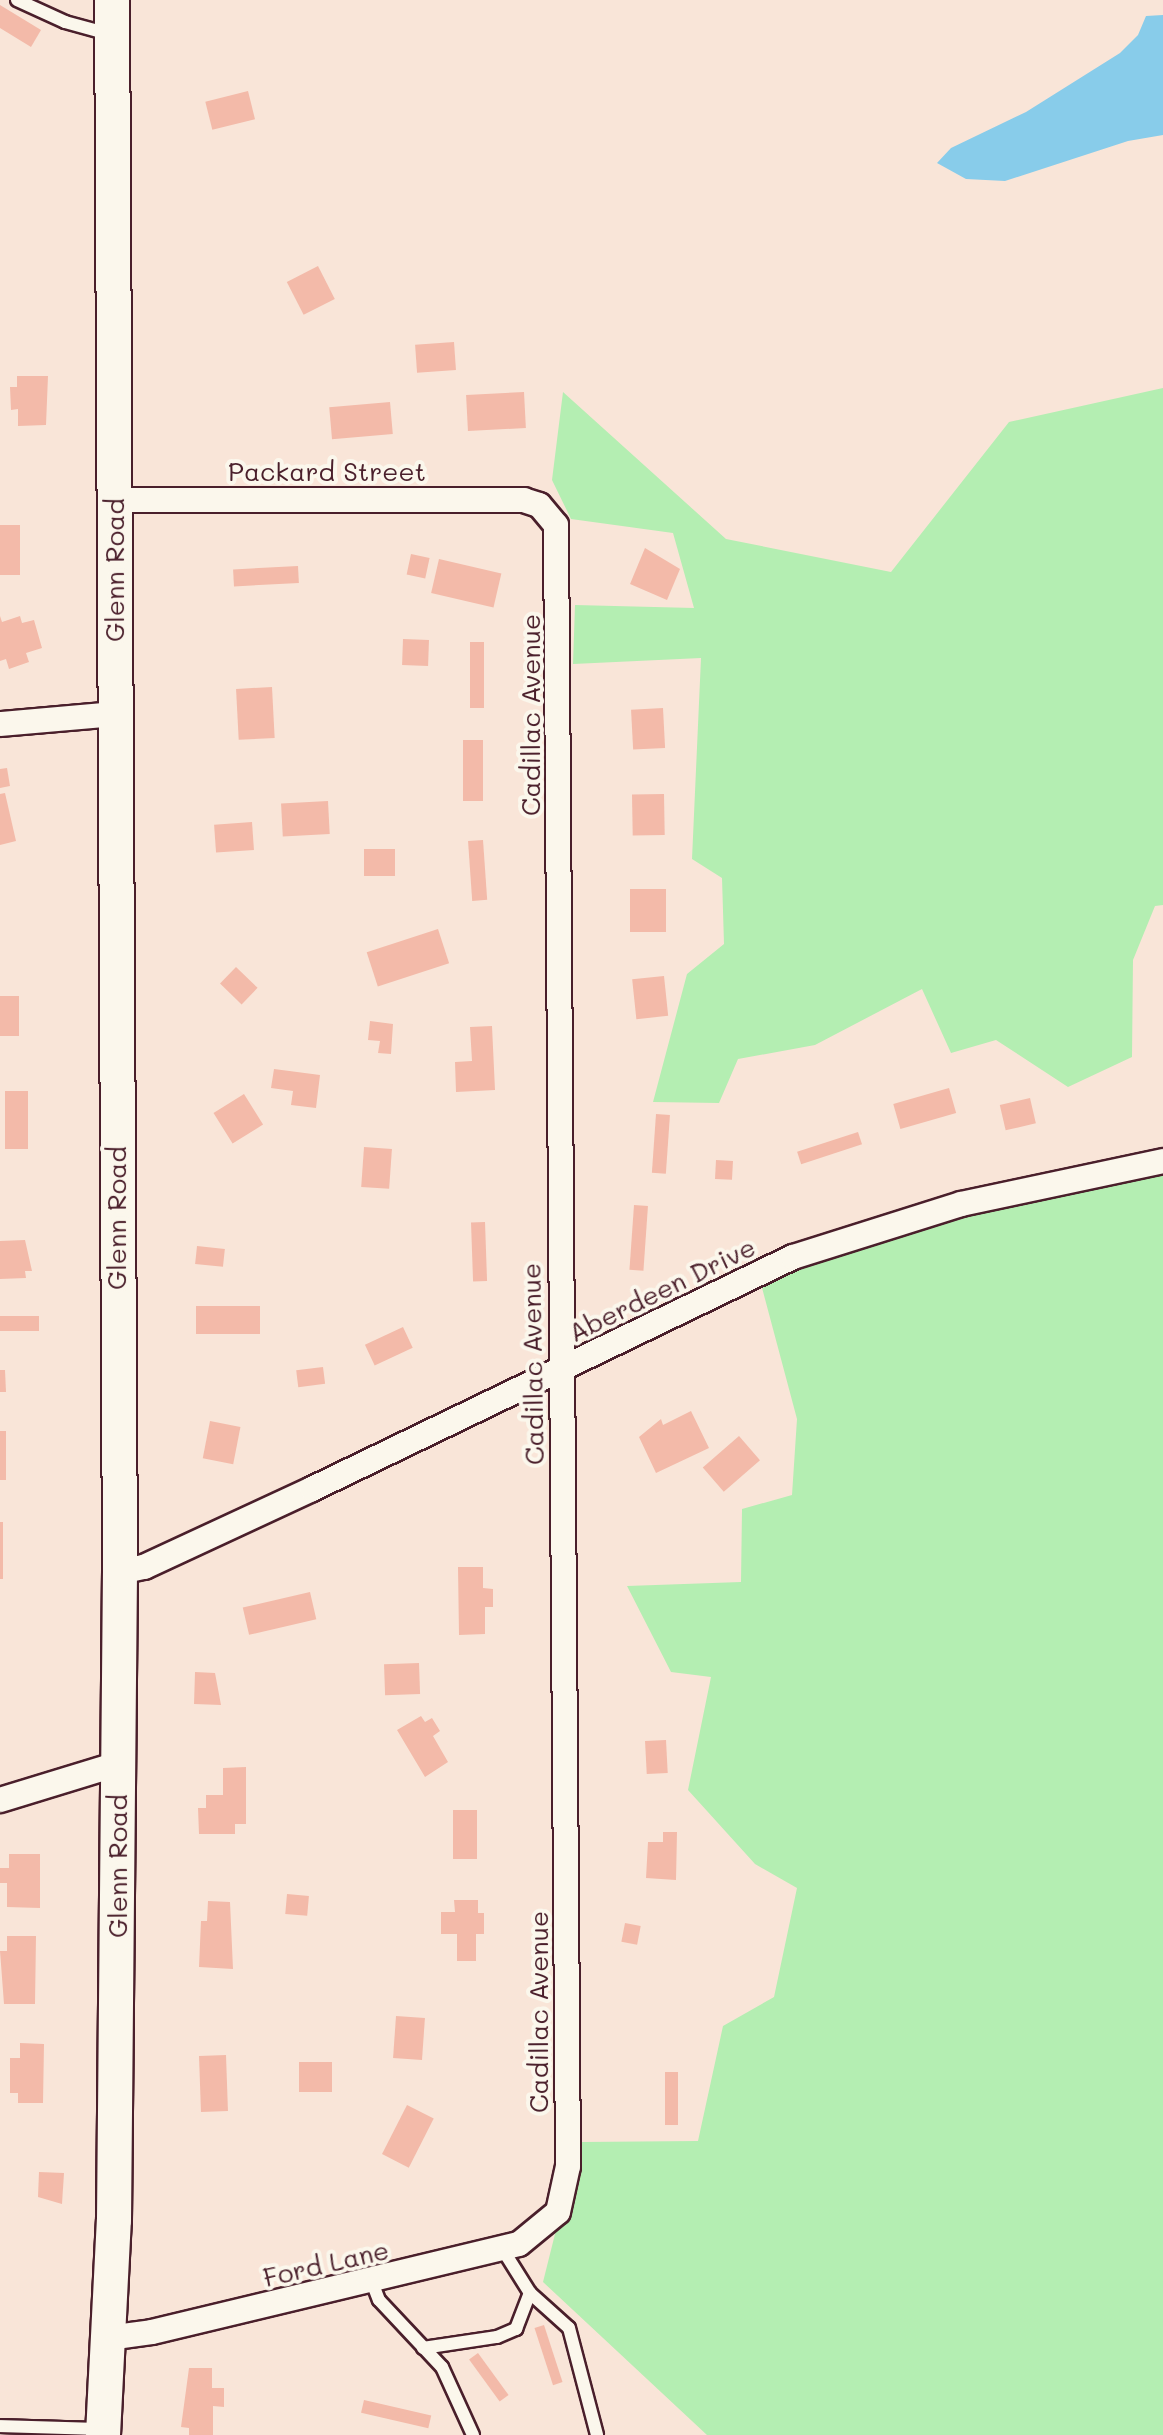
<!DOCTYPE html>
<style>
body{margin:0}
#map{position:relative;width:1163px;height:2435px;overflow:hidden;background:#f9e5d8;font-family:Mali,sans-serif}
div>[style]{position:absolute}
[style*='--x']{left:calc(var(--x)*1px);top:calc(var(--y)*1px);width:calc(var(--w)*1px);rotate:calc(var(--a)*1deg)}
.green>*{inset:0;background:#b4eeb2}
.water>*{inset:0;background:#88ccea}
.building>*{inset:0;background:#f3baa9;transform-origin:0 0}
.roads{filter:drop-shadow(2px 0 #4a1f2b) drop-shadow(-2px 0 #4a1f2b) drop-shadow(0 2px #4a1f2b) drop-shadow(0 -2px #4a1f2b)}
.lane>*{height:12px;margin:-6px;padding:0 6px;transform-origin:6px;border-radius:6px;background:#fbf7ec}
.street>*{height:24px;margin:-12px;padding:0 12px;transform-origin:12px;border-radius:12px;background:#fbf7ec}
.secondary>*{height:34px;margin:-17px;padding:0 17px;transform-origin:17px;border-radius:17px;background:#fbf7ec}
span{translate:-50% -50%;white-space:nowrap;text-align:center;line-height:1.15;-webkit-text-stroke:8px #fbf7ec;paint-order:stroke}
.street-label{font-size:26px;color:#4a1f2b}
</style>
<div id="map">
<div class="green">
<i style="clip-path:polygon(1163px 388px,1163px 905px,1155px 906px,1133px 960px,1132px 1057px,1068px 1087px,996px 1040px,951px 1053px,922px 989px,815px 1045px,738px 1059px,719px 1103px,653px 1102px,687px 974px,724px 944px,722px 878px,692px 859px,701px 658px,573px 664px,575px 605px,694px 608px,673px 533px,571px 519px,552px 480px,563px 392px,726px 539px,891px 572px,1009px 422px)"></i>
<i style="clip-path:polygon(1163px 1174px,1163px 2435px,707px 2435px,543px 2282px,555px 2234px,576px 2191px,582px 2142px,698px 2141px,723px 2026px,774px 1997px,797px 1888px,755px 1864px,688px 1790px,711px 1677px,671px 1672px,627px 1586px,741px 1582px,742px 1509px,792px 1495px,797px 1419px,761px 1284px,907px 1228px)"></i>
</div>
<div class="water">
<i style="clip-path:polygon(1163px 15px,1163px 135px,1128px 141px,1005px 181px,966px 179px,937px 163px,951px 148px,1026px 112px,1120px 53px,1138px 35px,1146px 16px)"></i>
</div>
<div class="building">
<i style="clip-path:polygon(0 5px,41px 30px,31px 47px,0 28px)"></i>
<i style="left:248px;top:91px;width:29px;height:44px;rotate:76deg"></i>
<i style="left:318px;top:266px;width:37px;height:35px;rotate:63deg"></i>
<i style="left:454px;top:342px;width:28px;height:39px;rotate:86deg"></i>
<i style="clip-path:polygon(17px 376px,48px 376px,46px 425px,18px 426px,18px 409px,11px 410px,10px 387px,17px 387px)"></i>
<i style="left:524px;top:392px;width:36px;height:58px;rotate:87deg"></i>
<i style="left:390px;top:402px;width:32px;height:61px;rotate:85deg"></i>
<i style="left:0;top:525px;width:20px;height:50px"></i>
<i style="clip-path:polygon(645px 548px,680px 569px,667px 600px,630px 584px)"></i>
<i style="left:411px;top:554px;width:19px;height:21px;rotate:12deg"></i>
<i style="left:439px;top:559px;width:64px;height:35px;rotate:13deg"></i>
<i style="left:298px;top:566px;width:17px;height:65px;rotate:87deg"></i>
<i style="clip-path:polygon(0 616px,2px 622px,20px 616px,22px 623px,34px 620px,42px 648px,26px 653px,29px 662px,9px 669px,6px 659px,0 661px)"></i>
<i style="left:403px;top:639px;width:26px;height:26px;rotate:2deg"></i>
<i style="left:470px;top:642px;width:14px;height:66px"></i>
<i style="left:272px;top:687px;width:51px;height:36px;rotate:87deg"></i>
<i style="left:663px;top:708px;width:40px;height:32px;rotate:87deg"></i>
<i style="left:463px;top:740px;width:20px;height:61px"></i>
<i style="clip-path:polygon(7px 768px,10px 786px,0 788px,0 769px)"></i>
<i style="clip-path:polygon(5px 793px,16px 841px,0 845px,0 794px)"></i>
<i style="left:664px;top:794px;width:41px;height:32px;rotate:89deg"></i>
<i style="left:328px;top:801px;width:33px;height:47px;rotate:87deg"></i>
<i style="left:252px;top:822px;width:28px;height:38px;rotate:86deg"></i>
<i style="left:483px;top:840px;width:60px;height:15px;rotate:86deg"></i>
<i style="left:364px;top:849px;width:31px;height:27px"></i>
<i style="left:630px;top:889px;width:36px;height:43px"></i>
<i style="left:438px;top:929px;width:36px;height:75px;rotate:72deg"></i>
<i style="left:236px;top:967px;width:30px;height:23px;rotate:44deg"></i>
<i style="left:664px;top:976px;width:40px;height:32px;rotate:84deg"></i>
<i style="left:0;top:996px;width:19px;height:40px"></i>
<i style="clip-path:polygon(370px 1021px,393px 1024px,391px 1054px,378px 1053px,380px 1041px,368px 1040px)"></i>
<i style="clip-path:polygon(492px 1026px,495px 1090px,456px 1092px,455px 1062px,472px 1061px,470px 1027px)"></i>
<i style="clip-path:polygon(274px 1069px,320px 1075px,316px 1108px,291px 1105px,293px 1091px,271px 1088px)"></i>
<i style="left:949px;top:1088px;width:26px;height:58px;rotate:74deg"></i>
<i style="left:5px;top:1091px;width:23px;height:58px"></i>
<i style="left:244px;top:1094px;width:36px;height:36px;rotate:58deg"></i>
<i style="left:1030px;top:1098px;width:26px;height:31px;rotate:77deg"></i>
<i style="left:656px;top:1114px;width:14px;height:59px;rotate:4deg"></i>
<i style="left:858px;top:1132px;width:13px;height:64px;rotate:72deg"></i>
<i style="left:364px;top:1147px;width:28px;height:40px;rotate:4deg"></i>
<i style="left:716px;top:1160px;width:17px;height:19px;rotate:3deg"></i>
<i style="left:634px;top:1205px;width:14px;height:65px;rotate:4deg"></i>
<i style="left:485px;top:1222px;width:59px;height:14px;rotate:88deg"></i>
<i style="clip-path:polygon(25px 1240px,32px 1271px,25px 1271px,26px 1278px,0 1279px,0 1241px)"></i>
<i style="left:197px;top:1246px;width:28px;height:18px;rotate:6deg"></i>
<i style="left:260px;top:1306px;width:28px;height:64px;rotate:90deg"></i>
<i style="left:0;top:1316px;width:39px;height:15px"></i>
<i style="left:403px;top:1327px;width:23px;height:42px;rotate:65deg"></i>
<i style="left:323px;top:1367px;width:17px;height:27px;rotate:83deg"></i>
<i style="clip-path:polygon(0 1370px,5px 1370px,6px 1392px,0 1392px)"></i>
<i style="clip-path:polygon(691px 1411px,709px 1448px,656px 1473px,639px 1437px,661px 1419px,663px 1425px)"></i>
<i style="left:210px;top:1421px;width:31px;height:38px;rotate:11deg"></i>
<i style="left:0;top:1431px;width:6px;height:49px"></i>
<i style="left:739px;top:1436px;width:32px;height:48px;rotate:49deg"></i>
<i style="left:0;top:1522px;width:3px;height:57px"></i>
<i style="clip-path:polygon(458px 1567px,483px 1567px,483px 1588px,493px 1589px,493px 1607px,485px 1607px,485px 1634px,459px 1635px)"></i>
<i style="left:310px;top:1592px;width:28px;height:69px;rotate:77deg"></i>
<i style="left:419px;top:1663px;width:31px;height:35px;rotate:88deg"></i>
<i style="clip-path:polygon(195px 1672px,215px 1673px,221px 1705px,194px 1704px)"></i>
<i style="clip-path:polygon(421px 1716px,425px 1722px,432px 1718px,440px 1731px,433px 1736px,448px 1762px,425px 1777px,397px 1730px)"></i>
<i style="left:666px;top:1740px;width:33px;height:21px;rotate:87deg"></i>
<i style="clip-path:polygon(246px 1767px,246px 1824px,235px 1824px,235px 1834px,199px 1834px,198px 1808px,206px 1808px,206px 1795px,223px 1795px,223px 1768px)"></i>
<i style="left:453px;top:1810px;width:24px;height:49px"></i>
<i style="clip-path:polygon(663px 1832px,677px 1832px,676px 1880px,646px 1878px,648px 1842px,663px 1842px)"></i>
<i style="clip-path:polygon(9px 1854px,40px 1854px,40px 1908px,7px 1907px,7px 1883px,0 1883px,0 1868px,9px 1868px)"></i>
<i style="left:287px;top:1894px;width:22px;height:20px;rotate:5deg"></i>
<i style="clip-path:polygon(454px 1900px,478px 1900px,478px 1913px,484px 1913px,484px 1934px,476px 1934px,476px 1961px,457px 1961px,457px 1934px,441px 1934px,441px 1912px,455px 1912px)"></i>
<i style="clip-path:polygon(208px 1901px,230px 1902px,233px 1969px,199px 1967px,201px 1921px,207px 1921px)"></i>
<i style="left:625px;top:1923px;width:16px;height:19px;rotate:11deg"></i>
<i style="clip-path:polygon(7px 1936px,36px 1936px,35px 2004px,4px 2004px,0 1951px,7px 1951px)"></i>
<i style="left:396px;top:2016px;width:29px;height:42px;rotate:4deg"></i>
<i style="clip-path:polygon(20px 2043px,44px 2044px,43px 2103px,18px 2103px,18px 2093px,10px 2093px,10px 2058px,20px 2058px)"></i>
<i style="left:226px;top:2055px;width:56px;height:27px;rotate:88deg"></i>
<i style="left:299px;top:2062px;width:33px;height:30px"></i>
<i style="left:665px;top:2072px;width:13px;height:53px"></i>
<i style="left:407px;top:2105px;width:30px;height:55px;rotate:27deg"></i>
<i style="clip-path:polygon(39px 2172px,64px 2173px,62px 2204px,38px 2197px)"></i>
<i style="left:544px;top:2325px;width:60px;height:10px;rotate:72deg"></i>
<i style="left:478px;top:2353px;width:52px;height:11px;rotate:54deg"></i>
<i style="clip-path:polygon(189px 2368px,212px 2368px,212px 2388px,224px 2388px,224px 2407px,213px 2406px,213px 2435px,189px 2435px,189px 2428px,181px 2427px)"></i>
<i style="left:364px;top:2400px;width:69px;height:13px;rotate:13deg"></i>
</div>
<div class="roads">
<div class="lane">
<i style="--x:17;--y:0;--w:53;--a:24.6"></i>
<i style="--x:65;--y:22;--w:46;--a:15.3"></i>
<i style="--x:372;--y:2282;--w:19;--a:69"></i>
<i style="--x:379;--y:2300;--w:92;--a:46.8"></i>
<i style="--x:442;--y:2367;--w:75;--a:65.5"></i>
<i style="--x:530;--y:2293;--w:52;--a:41.9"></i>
<i style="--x:569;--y:2328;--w:111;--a:75.3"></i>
<i style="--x:423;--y:2348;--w:75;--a:-8.5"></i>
<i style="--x:497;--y:2337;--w:21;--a:-23"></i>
<i style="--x:516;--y:2329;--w:39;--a:-69"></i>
<i style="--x:530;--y:2293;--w:51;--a:-122.1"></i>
<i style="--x:0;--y:2426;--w:101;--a:1.7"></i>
</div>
<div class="street">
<i style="--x:0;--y:724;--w:115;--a:-5"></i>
<i style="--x:120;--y:1572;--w:25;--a:-12"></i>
<i style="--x:144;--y:1567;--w:185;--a:-24.9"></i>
<i style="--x:312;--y:1489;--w:534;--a:-25.75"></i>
<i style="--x:793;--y:1257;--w:176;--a:-17.5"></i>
<i style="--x:961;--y:1204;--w:207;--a:-12"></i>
<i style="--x:0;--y:1800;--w:123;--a:-17"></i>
<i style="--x:108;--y:2338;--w:44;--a:-7.8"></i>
<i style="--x:152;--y:2332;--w:377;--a:-13.5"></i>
<i style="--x:519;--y:2244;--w:50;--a:-39.4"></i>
<i style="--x:558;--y:2212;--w:47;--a:-77.7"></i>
<i style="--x:568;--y:2166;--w:1641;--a:-90.42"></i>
<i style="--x:556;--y:525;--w:26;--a:-130"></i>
<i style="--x:539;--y:505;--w:16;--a:-162"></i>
<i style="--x:524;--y:500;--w:409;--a:180"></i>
</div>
<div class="secondary">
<i style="--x:103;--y:2435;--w:215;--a:-87.1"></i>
<i style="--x:114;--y:2220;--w:648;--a:-89.47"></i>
<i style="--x:120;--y:1572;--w:1572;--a:-90.29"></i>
</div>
</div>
<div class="street-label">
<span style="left:327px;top:472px">Packard Street</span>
<span style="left:115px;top:570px;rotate:-90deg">Glenn Road</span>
<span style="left:531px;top:715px;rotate:-90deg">Cadillac Avenue</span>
<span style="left:117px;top:1218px;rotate:-90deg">Glenn Road</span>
<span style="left:662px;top:1290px;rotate:-26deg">Aberdeen Drive</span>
<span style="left:533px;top:1364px;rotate:-91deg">Cadillac Avenue</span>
<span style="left:118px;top:1866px;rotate:-90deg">Glenn Road</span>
<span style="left:539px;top:2012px;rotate:-90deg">Cadillac Avenue</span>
<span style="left:326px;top:2264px;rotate:-13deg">Ford Lane</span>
</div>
</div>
